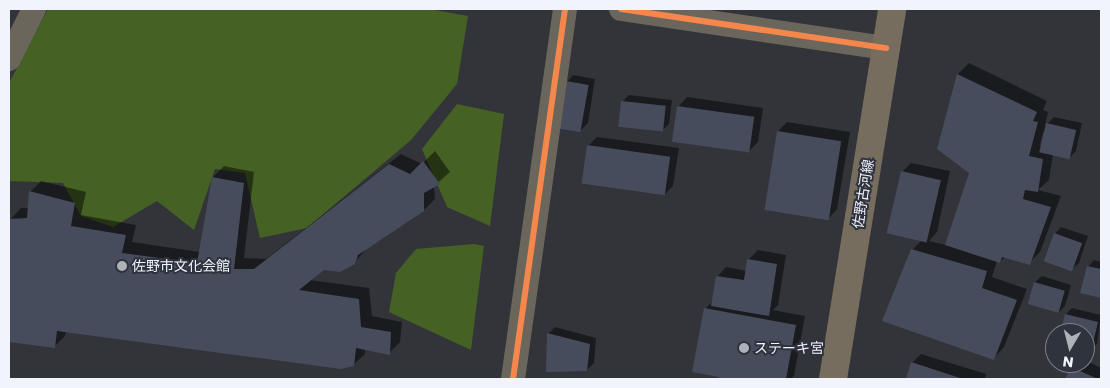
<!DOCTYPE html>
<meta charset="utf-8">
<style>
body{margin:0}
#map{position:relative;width:1110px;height:388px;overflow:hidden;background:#32343a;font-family:Poppins,"Noto Sans JP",sans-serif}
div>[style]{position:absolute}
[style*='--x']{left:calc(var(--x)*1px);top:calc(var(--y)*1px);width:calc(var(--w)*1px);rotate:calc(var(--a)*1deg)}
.green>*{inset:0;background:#456224}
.shadow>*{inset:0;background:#0007}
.building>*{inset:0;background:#474c5c;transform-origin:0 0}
.minor>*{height:24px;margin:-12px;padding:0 12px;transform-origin:12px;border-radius:12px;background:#6b665c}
.major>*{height:28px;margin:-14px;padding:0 14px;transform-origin:14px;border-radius:14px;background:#776d5f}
.cycleway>*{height:6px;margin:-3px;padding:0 3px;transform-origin:3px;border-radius:3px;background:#f5874c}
.dots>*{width:14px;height:14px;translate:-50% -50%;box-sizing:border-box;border:2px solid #2f333e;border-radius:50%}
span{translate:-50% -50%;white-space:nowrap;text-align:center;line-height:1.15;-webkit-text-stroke:4px #2f333e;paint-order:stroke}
.street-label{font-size:14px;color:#f1f4fb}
.poi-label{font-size:14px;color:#f1f4fb}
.left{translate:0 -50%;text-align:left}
.frame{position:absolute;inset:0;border:10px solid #f1f4fb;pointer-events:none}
.north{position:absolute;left:1045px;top:323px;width:50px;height:50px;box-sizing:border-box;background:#2f333e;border:1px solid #7d808a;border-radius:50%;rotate:188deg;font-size:14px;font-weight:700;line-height:20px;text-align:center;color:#f1f4fb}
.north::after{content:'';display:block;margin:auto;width:18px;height:22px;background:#aeb1b7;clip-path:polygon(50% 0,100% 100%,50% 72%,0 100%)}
</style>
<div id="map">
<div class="green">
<i style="clip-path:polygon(48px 9px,429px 9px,468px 16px,457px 84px,411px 140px,307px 228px,260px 238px,245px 173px,215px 169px,194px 230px,157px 201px,113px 227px,81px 216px,63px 183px,9px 181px,9px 83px)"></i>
<i style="clip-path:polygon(457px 104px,504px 114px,490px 226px,447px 207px,422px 149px)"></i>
<i style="clip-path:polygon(474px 244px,484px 246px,471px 350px,389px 312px,396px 273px,416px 249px)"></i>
</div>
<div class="shadow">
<i style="clip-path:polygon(evenodd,969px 63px,1047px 101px,1043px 110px,1048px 112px,1045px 126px,1054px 117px,1082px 123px,1076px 151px,1070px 157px,1053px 154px,1049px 180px,1038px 190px,1061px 196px,1040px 252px,1029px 263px,1005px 257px,1000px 262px,997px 261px,992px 277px,1027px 289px,1004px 347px,993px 359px,912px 250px,922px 240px,902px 172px,911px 163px,950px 171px,937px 232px,929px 241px,946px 245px,971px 173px,938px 148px,958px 74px,969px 63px,1043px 132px,1045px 133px,1042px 146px,1040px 145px,1043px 132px)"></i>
<i style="clip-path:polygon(573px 75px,595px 79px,588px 123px,581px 130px,567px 82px)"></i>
<i style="clip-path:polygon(629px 95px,672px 100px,669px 124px,662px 131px,622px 102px)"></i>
<i style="clip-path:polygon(687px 97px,763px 108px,758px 142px,749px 151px,678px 107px)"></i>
<i style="clip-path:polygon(787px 122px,850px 132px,837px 209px,828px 219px,766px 209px,778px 131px)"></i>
<i style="clip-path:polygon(597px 137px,679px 148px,673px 186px,664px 195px,588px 146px)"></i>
<i style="clip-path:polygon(435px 151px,450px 172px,434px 186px,435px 199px,424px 210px,367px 248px,354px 263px,324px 268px,310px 280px,369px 288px,372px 316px,402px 322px,400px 342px,389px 353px,365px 349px,365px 354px,353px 365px,66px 331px,65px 336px,54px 347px,9px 341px,9px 221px,21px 208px,29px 208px,30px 192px,41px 181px,86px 192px,81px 215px,136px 225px,132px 242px,200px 252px,213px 177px,224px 166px,254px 172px,244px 258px,266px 259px,401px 154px,422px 164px)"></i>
<i style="clip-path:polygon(1061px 227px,1088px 236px,1079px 263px,1072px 269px,1055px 234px)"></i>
<i style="clip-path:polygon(758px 250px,786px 255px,778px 305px,773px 310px,805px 316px,794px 376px,791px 379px,719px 379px,705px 309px,713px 301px,717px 277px,726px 267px,747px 271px,749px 259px)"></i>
<i style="clip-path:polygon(1094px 260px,1101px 262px,1101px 297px,1081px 292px,1088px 267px)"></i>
<i style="clip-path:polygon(1042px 276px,1071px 285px,1065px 306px,1058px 313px,1029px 303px,1035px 282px)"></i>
<i style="clip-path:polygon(1072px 308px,1101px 315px,1097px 344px,1090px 351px,1085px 349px,1085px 333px,1061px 333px,1066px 314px)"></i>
<i style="clip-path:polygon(555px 327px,596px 338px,594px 363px,587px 370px,548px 334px)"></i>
<i style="clip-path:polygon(921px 354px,986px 374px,985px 379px,907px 379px,912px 363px)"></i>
<i style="clip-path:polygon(1085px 360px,1101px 368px,1101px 379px,1067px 379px,1072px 368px,1077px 363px,1085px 363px)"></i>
</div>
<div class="building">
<i style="clip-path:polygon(957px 74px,1037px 112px,1033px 121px,1038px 122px,1029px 156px,1043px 159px,1038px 192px,1025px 190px,1023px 199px,1051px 207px,1030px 265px,1002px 257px,1000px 263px,945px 245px,969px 173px,937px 149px)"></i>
<i style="left:566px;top:81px;width:23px;height:48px;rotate:10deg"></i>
<i style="left:621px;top:101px;width:45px;height:26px;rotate:6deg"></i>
<i style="left:677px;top:106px;width:78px;height:36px;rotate:8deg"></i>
<i style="left:1046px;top:123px;width:31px;height:30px;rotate:13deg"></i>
<i style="left:777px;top:131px;width:65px;height:80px;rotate:9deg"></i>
<i style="left:587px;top:145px;width:84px;height:39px;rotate:8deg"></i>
<i style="clip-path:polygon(423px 161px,440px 184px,424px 193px,424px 211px,358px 255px,355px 264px,340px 272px,324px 270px,299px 290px,359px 299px,361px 327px,391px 332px,390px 355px,356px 348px,354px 366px,341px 369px,57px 331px,55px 348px,9px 342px,9px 219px,27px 218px,29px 191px,75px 203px,71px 226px,126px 235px,122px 253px,197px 263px,212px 177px,244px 183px,234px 269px,254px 269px,389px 164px,410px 174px)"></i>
<i style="left:901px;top:171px;width:41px;height:64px;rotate:13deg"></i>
<i style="left:1054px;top:233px;width:30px;height:30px;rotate:20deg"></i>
<i style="clip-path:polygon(911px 249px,987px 271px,982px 288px,1017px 300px,994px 360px,882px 321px)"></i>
<i style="clip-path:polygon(747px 259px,777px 264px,769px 316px,711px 306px,716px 276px,744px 280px)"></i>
<i style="clip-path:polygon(1087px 266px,1101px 269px,1101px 298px,1080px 293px)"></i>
<i style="left:1034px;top:282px;width:32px;height:23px;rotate:16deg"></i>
<i style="clip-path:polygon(704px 308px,796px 325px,786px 379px,718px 379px,719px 377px,692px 372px)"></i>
<i style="clip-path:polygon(1065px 314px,1098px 322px,1091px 352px,1085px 351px,1085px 333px,1060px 333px)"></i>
<i style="clip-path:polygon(547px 333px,590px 344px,587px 371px,546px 372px)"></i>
<i style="clip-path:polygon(911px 362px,963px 379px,906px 379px)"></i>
<i style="clip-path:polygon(1071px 367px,1098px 379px,1065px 379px)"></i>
</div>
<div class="minor">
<i style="--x:621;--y:9;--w:268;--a:8.4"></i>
<i style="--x:9;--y:59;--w:56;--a:-63.4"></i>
<i style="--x:513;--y:379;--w:374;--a:-82"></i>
</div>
<div class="major">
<i style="--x:833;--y:379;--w:375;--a:-80.9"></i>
</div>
<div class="cycleway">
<i style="--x:621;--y:9;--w:268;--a:8.4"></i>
<i style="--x:513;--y:379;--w:374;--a:-82"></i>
</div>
<div class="dots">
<i style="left:122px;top:266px;background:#aeb1b7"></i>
<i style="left:744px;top:348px;background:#aeb1b7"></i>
</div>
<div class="street-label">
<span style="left:863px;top:194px;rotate:-81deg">佐野古河線</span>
</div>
<div class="poi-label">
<span class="left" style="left:132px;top:266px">佐野市文化会館</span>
<span class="left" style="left:754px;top:348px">ステーキ宮</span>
</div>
<div class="frame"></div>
<div class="north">N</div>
</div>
